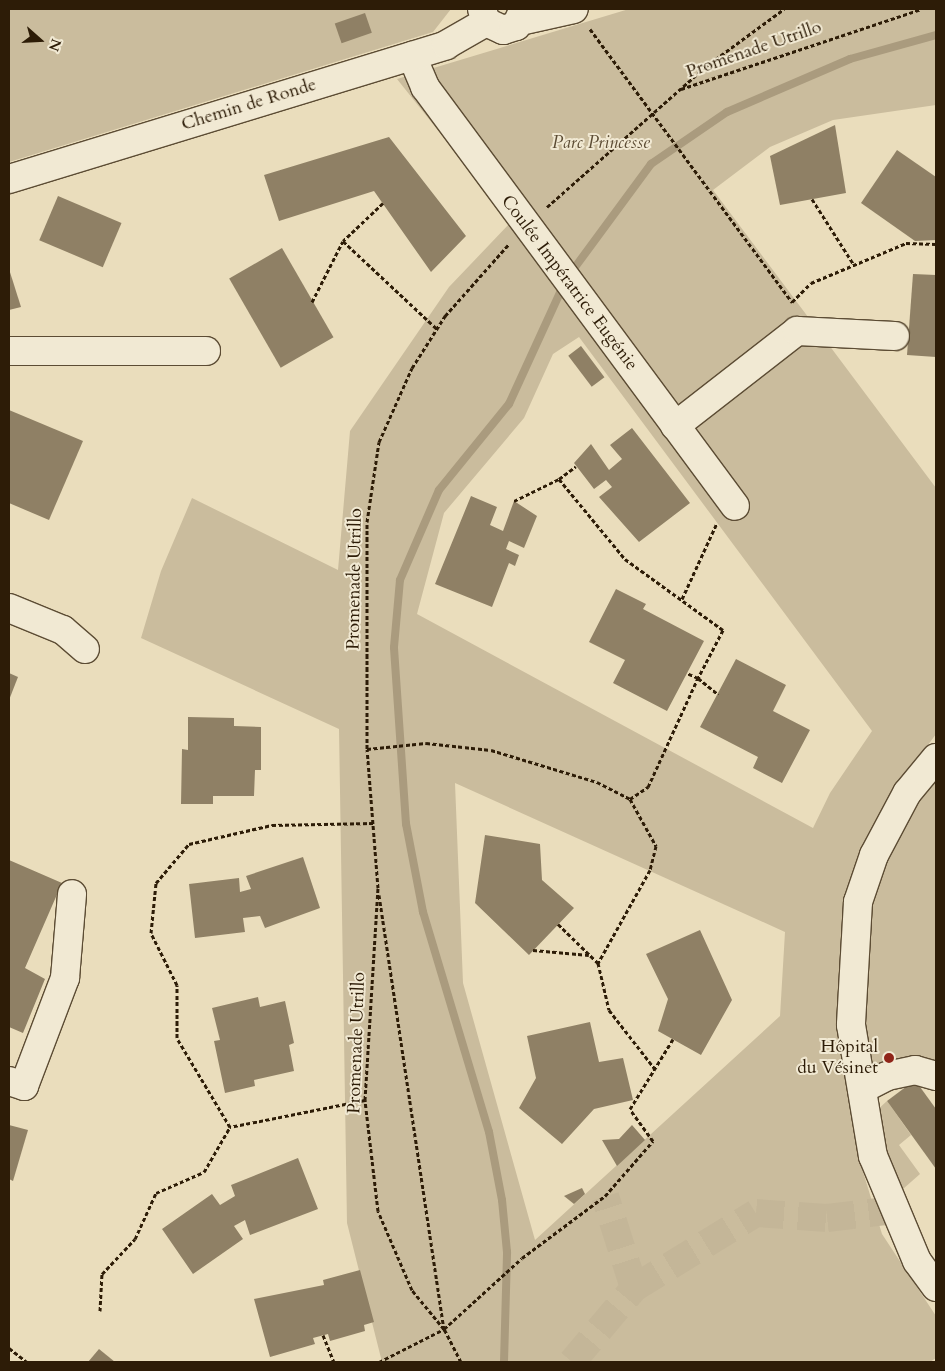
<!DOCTYPE html>
<meta charset="utf-8">
<style>
body{margin:0}
#map{position:relative;width:945px;height:1371px;overflow:hidden;background:#eaddbc;font-family:Cardo,serif}
div>[style]{position:absolute}
[style*='--x']{left:calc(var(--x)*1px);top:calc(var(--y)*1px);width:calc(var(--w)*1px);rotate:calc(var(--a)*1deg)}
.green>*{inset:0;background:#cabc9d}
.stream>*{height:8px;margin:-4px;padding:0 4px;transform-origin:4px;border-radius:4px;background:#aa9b7e}
.building>*{inset:0;background:#8f8065;transform-origin:0 0}
.minor-tunnel>*{height:28px;margin-top:-14px;transform-origin:0;background:repeating-linear-gradient(90deg,#c4b698 0 28px,transparent 0 42px)}
.path>*{height:3px;margin-top:-1.5px;transform-origin:0;background:repeating-linear-gradient(90deg,#2d1c07 0 4px,transparent 0 6.5px)}
.roads{filter:drop-shadow(1px 0 #5c4c34) drop-shadow(-1px 0 #5c4c34) drop-shadow(0 1px #5c4c34) drop-shadow(0 -1px #5c4c34)}
.minor>*{height:28px;margin:-14px;padding:0 14px;transform-origin:14px;border-radius:14px;background:#f1e9d3}
.dots>*{width:14px;height:14px;translate:-50% -50%;box-sizing:border-box;border:2px solid #f1e9d3;border-radius:50%}
span{translate:-50% -50%;white-space:nowrap;text-align:center;line-height:1.15;-webkit-text-stroke:4px #f1e9d3;paint-order:stroke}
.street-label{font-size:18px;color:#2d1c07}
.park-label{font-size:18px;color:#5c4c34;font-style:italic}
.poi-label{font-size:18px;color:#2d1c07}
.right{translate:-100% -50%;text-align:right}
.frame{position:absolute;inset:0;border:10px solid #2d1c07;pointer-events:none}
.north{position:absolute;left:15px;top:15px;width:50px;height:50px;-webkit-text-stroke:4px #f1e9d3;paint-order:stroke;rotate:109deg;font-size:14px;font-weight:700;line-height:20px;text-align:center;color:#2d1c07}
.north::after{content:'';display:block;margin:auto;width:18px;height:22px;background:#2d1c07;clip-path:polygon(50% 0,100% 100%,50% 72%,0 100%)}
</style>
<div id="map">
<div class="green">
<i style="clip-path:polygon(9px 9px,451px 9px,433px 32px,9px 162px)"></i>
<i style="clip-path:polygon(evenodd,629px 9px,936px 9px,936px 105px,833px 120px,770px 147px,713px 190px,936px 488px,936px 734px,898px 786px,845px 900px,839px 1029px,860px 1162px,882px 1234px,936px 1316px,936px 1358px,930px 1362px,382px 1362px,347px 1223px,339px 729px,141px 638px,161px 571px,192px 498px,338px 570px,350px 431px,449px 287px,511px 222px,397px 79px,629px 9px,579px 337px,872px 731px,830px 793px,813px 828px,417px 614px,444px 513px,524px 418px,553px 354px,579px 337px,629px 9px,455px 783px,785px 932px,780px 1016px,535px 1240px,463px 983px,455px 783px)"></i>
<i style="clip-path:polygon(936px 773px,936px 1064px,875px 1074px,865px 1058px,863px 977px,872px 904px,891px 852px)"></i>
<i style="clip-path:polygon(887px 1101px,911px 1135px,899px 1145px,920px 1174px,903px 1189px,884px 1167px,876px 1111px)"></i>
</div>
<div class="stream">
<i style="--x:570;--y:274;--w:137;--a:-53.6"></i>
<i style="--x:651;--y:164;--w:92;--a:-34.4"></i>
<i style="--x:727;--y:112;--w:134;--a:-23.3"></i>
<i style="--x:850;--y:59;--w:89;--a:-15.6"></i>
<i style="--x:504;--y:1362;--w:110;--a:-88.4"></i>
<i style="--x:507;--y:1252;--w:52;--a:-95.5"></i>
<i style="--x:502;--y:1200;--w:69;--a:-100.8"></i>
<i style="--x:489;--y:1132;--w:230;--a:-106.7"></i>
<i style="--x:423;--y:912;--w:90;--a:-100.9"></i>
<i style="--x:406;--y:824;--w:177;--a:-93.9"></i>
<i style="--x:394;--y:647;--w:67;--a:-84.9"></i>
<i style="--x:400;--y:580;--w:98;--a:-66.6"></i>
<i style="--x:439;--y:490;--w:111;--a:-50.9"></i>
<i style="--x:509;--y:404;--w:132;--a:-65.4"></i>
</div>
<div class="building">
<i style="left:365px;top:13px;width:21px;height:32px;rotate:71deg"></i>
<i style="clip-path:polygon(835px 125px,846px 193px,780px 205px,770px 156px)"></i>
<i style="clip-path:polygon(389px 137px,466px 236px,431px 272px,374px 191px,279px 221px,264px 175px)"></i>
<i style="clip-path:polygon(897px 150px,936px 177px,936px 240px,915px 241px,861px 203px)"></i>
<i style="left:58px;top:196px;width:69px;height:48px;rotate:23deg"></i>
<i style="left:282px;top:248px;width:103px;height:61px;rotate:60deg"></i>
<i style="clip-path:polygon(9px 269px,21px 307px,9px 310px)"></i>
<i style="clip-path:polygon(913px 274px,936px 275px,936px 357px,907px 355px)"></i>
<i style="left:581px;top:346px;width:39px;height:16px;rotate:53deg"></i>
<i style="clip-path:polygon(9px 410px,83px 441px,49px 520px,9px 503px)"></i>
<i style="clip-path:polygon(632px 428px,690px 503px,639px 542px,599px 497px,612px 487px,606px 480px,594px 489px,574px 463px,591px 444px,609px 470px,622px 459px,610px 445px)"></i>
<i style="clip-path:polygon(471px 496px,497px 507px,490px 525px,503px 531px,514px 501px,537px 516px,524px 548px,509px 541px,506px 549px,519px 555px,515px 566px,509px 563px,492px 607px,435px 584px)"></i>
<i style="clip-path:polygon(616px 589px,646px 604px,643px 609px,704px 641px,667px 711px,613px 683px,625px 660px,589px 642px)"></i>
<i style="clip-path:polygon(736px 659px,786px 685px,773px 711px,810px 730px,782px 783px,753px 768px,758px 757px,700px 727px)"></i>
<i style="clip-path:polygon(9px 673px,18px 677px,9px 700px)"></i>
<i style="clip-path:polygon(188px 717px,234px 718px,234px 726px,261px 727px,261px 770px,255px 770px,254px 796px,213px 796px,213px 804px,181px 804px,182px 749px,188px 750px)"></i>
<i style="clip-path:polygon(485px 835px,540px 844px,542px 880px,574px 908px,529px 955px,475px 903px)"></i>
<i style="clip-path:polygon(303px 857px,320px 908px,265px 928px,260px 916px,243px 918px,245px 932px,195px 938px,189px 884px,239px 878px,240px 892px,251px 889px,246px 876px)"></i>
<i style="clip-path:polygon(9px 860px,62px 883px,25px 968px,45px 979px,23px 1033px,9px 1027px)"></i>
<i style="clip-path:polygon(700px 930px,732px 1000px,701px 1055px,658px 1031px,668px 999px,646px 954px)"></i>
<i style="clip-path:polygon(258px 997px,260px 1007px,285px 1001px,294px 1043px,289px 1045px,294px 1071px,254px 1080px,255px 1086px,225px 1093px,214px 1041px,220px 1040px,212px 1008px)"></i>
<i style="clip-path:polygon(590px 1022px,599px 1062px,623px 1058px,633px 1100px,594px 1109px,562px 1144px,519px 1108px,536px 1078px,527px 1036px)"></i>
<i style="clip-path:polygon(915px 1080px,936px 1109px,936px 1169px,887px 1101px)"></i>
<i style="clip-path:polygon(9px 1125px,28px 1130px,13px 1181px,9px 1179px)"></i>
<i style="clip-path:polygon(632px 1125px,645px 1140px,617px 1166px,602px 1140px,619px 1139px)"></i>
<i style="clip-path:polygon(298px 1158px,318px 1209px,250px 1235px,245px 1220px,234px 1226px,243px 1239px,193px 1274px,162px 1229px,212px 1194px,220px 1205px,235px 1196px,231px 1185px)"></i>
<i style="clip-path:polygon(582px 1188px,585px 1194px,574px 1204px,564px 1196px)"></i>
<i style="clip-path:polygon(360px 1270px,374px 1322px,364px 1325px,365px 1331px,330px 1341px,328px 1334px,313px 1338px,315px 1344px,270px 1357px,254px 1299px,324px 1285px,323px 1280px)"></i>
<i style="clip-path:polygon(99px 1349px,115px 1362px,88px 1362px)"></i>
</div>
<div class="minor-tunnel">
<i style="--x:634;--y:1288;--w:143;--a:-31.6"></i>
<i style="--x:756;--y:1213;--w:71;--a:4"></i>
<i style="--x:827;--y:1218;--w:67;--a:-6.8"></i>
<i style="--x:572;--y:1362;--w:97;--a:-50"></i>
<i style="--x:634;--y:1288;--w:96;--a:-107.5"></i>
</div>
<div class="path">
<i style="--x:590;--y:29;--w:340;--a:53.5"></i>
<i style="--x:681;--y:89;--w:253;--a:-18.4"></i>
<i style="--x:812;--y:199;--w:78;--a:57.5"></i>
<i style="--x:383;--y:203;--w:55;--a:136.5"></i>
<i style="--x:343;--y:241;--w:129;--a:43.1"></i>
<i style="--x:547;--y:207;--w:211;--a:-41.5"></i>
<i style="--x:705;--y:67;--w:98;--a:-36.3"></i>
<i style="--x:312;--y:302;--w:68;--a:-63.1"></i>
<i style="--x:792;--y:302;--w:27;--a:-45"></i>
<i style="--x:811;--y:283;--w:103;--a:-22.8"></i>
<i style="--x:906;--y:243;--w:30;--a:2"></i>
<i style="--x:559;--y:479;--w:21;--a:-37"></i>
<i style="--x:514;--y:501;--w:50;--a:-26.1"></i>
<i style="--x:559;--y:479;--w:104;--a:50.5"></i>
<i style="--x:625;--y:559;--w:121;--a:35.9"></i>
<i style="--x:723;--y:630;--w:54;--a:117.5"></i>
<i style="--x:698;--y:678;--w:12;--a:-156"></i>
<i style="--x:682;--y:599;--w:84;--a:-65.3"></i>
<i style="--x:367;--y:749;--w:59;--a:-5.8"></i>
<i style="--x:426;--y:743;--w:65;--a:6.1"></i>
<i style="--x:491;--y:750;--w:111;--a:16.8"></i>
<i style="--x:597;--y:782;--w:37;--a:27"></i>
<i style="--x:630;--y:799;--w:54;--a:61"></i>
<i style="--x:656;--y:846;--w:25;--a:104"></i>
<i style="--x:650;--y:870;--w:107;--a:119.2"></i>
<i style="--x:630;--y:799;--w:22;--a:-34"></i>
<i style="--x:648;--y:787;--w:120;--a:-65.4"></i>
<i style="--x:698;--y:678;--w:26;--a:39"></i>
<i style="--x:379;--y:895;--w:439;--a:81.5"></i>
<i style="--x:558;--y:924;--w:56;--a:44.3"></i>
<i style="--x:598;--y:963;--w:48;--a:76.8"></i>
<i style="--x:609;--y:1010;--w:75;--a:52.1"></i>
<i style="--x:533;--y:950;--w:56;--a:5.1"></i>
<i style="--x:365;--y:1100;--w:138;--a:168.7"></i>
<i style="--x:230;--y:1127;--w:104;--a:-120.8"></i>
<i style="--x:177;--y:1038;--w:53;--a:-90"></i>
<i style="--x:177;--y:985;--w:58;--a:-116.6"></i>
<i style="--x:151;--y:933;--w:50;--a:-84.3"></i>
<i style="--x:156;--y:883;--w:51;--a:-49.8"></i>
<i style="--x:189;--y:844;--w:85;--a:-12.9"></i>
<i style="--x:272;--y:825;--w:102;--a:-1.1"></i>
<i style="--x:100;--y:1311;--w:37;--a:-87"></i>
<i style="--x:102;--y:1274;--w:48;--a:-46.7"></i>
<i style="--x:135;--y:1239;--w:51;--a:-65.5"></i>
<i style="--x:156;--y:1193;--w:52;--a:-23.6"></i>
<i style="--x:204;--y:1172;--w:52;--a:-60"></i>
<i style="--x:323;--y:1335;--w:29;--a:68"></i>
<i style="--x:9;--y:1348;--w:23;--a:38"></i>
<i style="--x:379;--y:1362;--w:73;--a:-26.9"></i>
<i style="--x:444;--y:1329;--w:105;--a:-42.3"></i>
<i style="--x:522;--y:1258;--w:104;--a:-36.8"></i>
<i style="--x:605;--y:1196;--w:73;--a:-48.9"></i>
<i style="--x:653;--y:1141;--w:39;--a:-126"></i>
<i style="--x:630;--y:1109;--w:82;--a:-58.4"></i>
<i style="--x:461;--y:1362;--w:37;--a:-117"></i>
<i style="--x:444;--y:1329;--w:50;--a:-129.4"></i>
<i style="--x:412;--y:1290;--w:86;--a:-113.3"></i>
<i style="--x:378;--y:1211;--w:112;--a:-96.7"></i>
<i style="--x:365;--y:1100;--w:212;--a:-86.5"></i>
<i style="--x:378;--y:888;--w:139;--a:-94.5"></i>
<i style="--x:367;--y:749;--w:227;--a:-90"></i>
<i style="--x:367;--y:522;--w:81;--a:-81.5"></i>
<i style="--x:379;--y:442;--w:81;--a:-66"></i>
<i style="--x:412;--y:368;--w:62;--a:-57.6"></i>
<i style="--x:445;--y:316;--w:96;--a:-48.4"></i>
</div>
<div class="roads">
<div class="minor">
<i style="--x:482;--y:9;--w:14;--a:73"></i>
<i style="--x:486;--y:22;--w:19;--a:25"></i>
<i style="--x:503;--y:30;--w:14;--a:-17"></i>
<i style="--x:516;--y:26;--w:19;--a:-65"></i>
<i style="--x:520;--y:21;--w:55;--a:-12.5"></i>
<i style="--x:412;--y:56;--w:34;--a:67"></i>
<i style="--x:425;--y:87;--w:521;--a:53.5"></i>
<i style="--x:9;--y:179;--w:457;--a:-17"></i>
<i style="--x:446;--y:45;--w:46;--a:-29.9"></i>
<i style="--x:9;--y:351;--w:197;--a:0"></i>
<i style="--x:675;--y:426;--w:155;--a:-37.9"></i>
<i style="--x:797;--y:331;--w:98;--a:2.9"></i>
<i style="--x:9;--y:608;--w:58;--a:22.2"></i>
<i style="--x:63;--y:630;--w:29;--a:41"></i>
<i style="--x:936;--y:758;--w:45;--a:129.6"></i>
<i style="--x:907;--y:793;--w:70;--a:118"></i>
<i style="--x:874;--y:855;--w:50;--a:108.8"></i>
<i style="--x:858;--y:902;--w:123;--a:93.3"></i>
<i style="--x:851;--y:1025;--w:133;--a:80.5"></i>
<i style="--x:873;--y:1156;--w:114;--a:67.3"></i>
<i style="--x:917;--y:1261;--w:32;--a:54"></i>
<i style="--x:9;--y:1081;--w:16;--a:18"></i>
<i style="--x:24;--y:1086;--w:116;--a:-69.2"></i>
<i style="--x:65;--y:978;--w:84;--a:-85.2"></i>
<i style="--x:862;--y:1089;--w:28;--a:-27"></i>
<i style="--x:887;--y:1076;--w:29;--a:-12"></i>
<i style="--x:915;--y:1070;--w:22;--a:16"></i>
</div>
</div>
<div class="dots">
<i style="left:889px;top:1058px;background:#8f2418"></i>
</div>
<div class="street-label">
<span style="left:754px;top:50px;rotate:-19deg">Promenade Utrillo</span>
<span style="left:249px;top:105px;rotate:-17deg">Chemin de Ronde</span>
<span style="left:569px;top:283px;rotate:53deg">Coulée Impératrice Eugénie</span>
<span style="left:355px;top:579px;rotate:-89deg">Promenade Utrillo</span>
<span style="left:357px;top:1043px;rotate:-88deg">Promenade Utrillo</span>
</div>
<div class="park-label">
<span style="left:601px;top:143px">Parc Princesse</span>
</div>
<div class="poi-label">
<span class="right" style="left:878px;top:1058px">Hôpital<br>du Vésinet</span>
</div>
<div class="frame"></div>
<div class="north">N</div>
</div>
